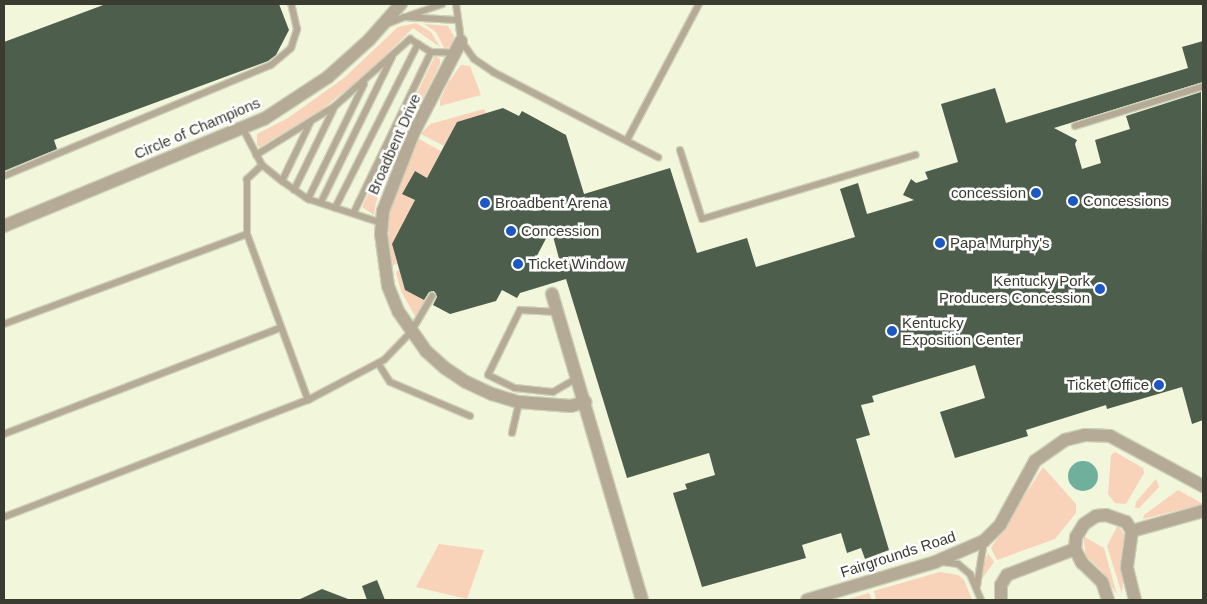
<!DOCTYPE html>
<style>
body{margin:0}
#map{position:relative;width:1207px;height:604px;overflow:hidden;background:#f2f6db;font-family:Arial,sans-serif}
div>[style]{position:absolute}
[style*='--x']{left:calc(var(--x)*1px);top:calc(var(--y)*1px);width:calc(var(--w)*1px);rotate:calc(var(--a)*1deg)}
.green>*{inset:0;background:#f8d2b9}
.water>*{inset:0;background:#70af9c}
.round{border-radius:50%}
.building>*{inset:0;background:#4e5e4d}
.roads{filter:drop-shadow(1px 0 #cdd1b9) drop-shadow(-1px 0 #cdd1b9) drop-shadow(0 1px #cdd1b9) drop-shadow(0 -1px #cdd1b9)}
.lane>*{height:6px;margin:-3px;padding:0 3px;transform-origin:3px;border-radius:3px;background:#b4aa95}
.street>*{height:12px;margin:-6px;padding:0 6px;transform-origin:6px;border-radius:6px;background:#b4aa95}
.dots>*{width:14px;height:14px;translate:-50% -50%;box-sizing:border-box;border:2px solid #fff;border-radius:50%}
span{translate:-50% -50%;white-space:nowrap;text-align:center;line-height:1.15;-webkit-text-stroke:5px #fff;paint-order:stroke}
.street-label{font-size:15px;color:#3a3b31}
.poi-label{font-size:15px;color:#3a3b31}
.right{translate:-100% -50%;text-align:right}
.left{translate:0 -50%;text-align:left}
.frame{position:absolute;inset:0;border:5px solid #3a3b31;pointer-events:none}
</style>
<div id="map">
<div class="green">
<i style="clip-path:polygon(416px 23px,431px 32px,440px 47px,413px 28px,370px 71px,320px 111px,260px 147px,257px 145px,257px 134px,288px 118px,344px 78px,398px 27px)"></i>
<i style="clip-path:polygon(424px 24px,448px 26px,454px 36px,452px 47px,444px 48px,436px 32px)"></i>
<i style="clip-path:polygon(435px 56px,440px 59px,440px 64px,389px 167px,376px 202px,374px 215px,362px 207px)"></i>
<i style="clip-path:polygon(461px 65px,470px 66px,481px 95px,440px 106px,440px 100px,448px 83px)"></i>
<i style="clip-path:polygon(484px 109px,486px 113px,457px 122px,444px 146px,421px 134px,430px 124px)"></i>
<i style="clip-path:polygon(419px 139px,441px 151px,427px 178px,415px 171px,402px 193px,415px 200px,392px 244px,397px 264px,390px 266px,388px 218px,403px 168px)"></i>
<i style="clip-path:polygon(399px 270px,405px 290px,426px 301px,416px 318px,401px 291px,396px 272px)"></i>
<i style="clip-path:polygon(1115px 452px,1143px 468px,1144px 473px,1126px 504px,1115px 503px,1108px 494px,1111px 455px)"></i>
<i style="clip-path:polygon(1043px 467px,1076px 504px,1076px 513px,1055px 539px,997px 560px,991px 548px)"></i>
<i style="clip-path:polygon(1156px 479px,1159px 487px,1139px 508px,1135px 508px,1136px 502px)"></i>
<i style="clip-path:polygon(1178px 490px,1203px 504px,1143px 519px,1144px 515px)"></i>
<i style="clip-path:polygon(1118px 525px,1126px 537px,1122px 594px,1107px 546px)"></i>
<i style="clip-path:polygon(1083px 536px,1104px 548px,1117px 595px,1103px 572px,1086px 556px)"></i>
<i style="clip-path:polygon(439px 544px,484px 550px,467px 599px,416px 587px)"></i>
<i style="clip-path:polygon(988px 553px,994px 562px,981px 580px,983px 567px)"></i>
<i style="clip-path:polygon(940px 572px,958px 575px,964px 580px,972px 600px,876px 600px,874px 591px)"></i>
<i style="clip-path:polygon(869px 593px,872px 600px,845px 600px)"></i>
</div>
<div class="water">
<i class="round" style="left:1068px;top:461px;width:30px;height:30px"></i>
</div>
<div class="building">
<i style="clip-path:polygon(106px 4px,279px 4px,289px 30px,276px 55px,268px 61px,54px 140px,57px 149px,4px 171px,4px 42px)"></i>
<i style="clip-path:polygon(evenodd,1203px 41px,1203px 82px,1054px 128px,1077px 140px,1075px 144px,1082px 169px,1101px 163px,1095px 140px,1130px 129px,1126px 116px,1201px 92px,1203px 420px,1192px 424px,1182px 387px,1107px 409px,1106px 405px,1026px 430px,1028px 436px,955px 458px,940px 412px,985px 398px,975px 365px,872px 396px,874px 402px,861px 405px,870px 435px,856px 439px,889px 550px,865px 559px,861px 548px,847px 553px,841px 533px,802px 545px,806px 558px,702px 587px,673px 493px,687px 489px,685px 484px,715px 475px,709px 453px,627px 478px,566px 279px,520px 293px,517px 298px,502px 290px,496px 301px,450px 314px,433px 305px,437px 297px,434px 291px,429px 292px,424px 300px,405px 290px,392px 244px,415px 200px,402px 194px,415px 171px,427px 178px,457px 122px,503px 108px,519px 116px,522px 111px,566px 135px,584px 194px,670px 168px,697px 253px,747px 238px,756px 267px,855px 237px,840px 189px,858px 183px,867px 214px,914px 200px,903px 195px,911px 179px,916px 183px,928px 179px,925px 172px,958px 162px,941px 104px,995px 88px,1006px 123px,1188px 68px,1182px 47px,1203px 41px,551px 229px,560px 262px,529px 271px,551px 229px)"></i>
<i style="clip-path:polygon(377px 580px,385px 600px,367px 600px,362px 586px)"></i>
<i style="clip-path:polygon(322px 589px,348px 599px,348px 600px,298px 600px)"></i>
</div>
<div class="roads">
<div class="lane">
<i style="--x:456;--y:4;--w:37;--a:82"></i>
<i style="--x:461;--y:41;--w:22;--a:54"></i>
<i style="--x:474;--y:59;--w:23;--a:34"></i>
<i style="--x:493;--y:72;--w:186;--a:27.3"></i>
<i style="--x:408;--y:16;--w:36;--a:-19"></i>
<i style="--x:387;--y:24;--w:18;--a:-22"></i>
<i style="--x:404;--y:17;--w:53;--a:3.2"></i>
<i style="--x:310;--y:123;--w:64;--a:115.8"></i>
<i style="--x:282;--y:181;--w:32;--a:35"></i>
<i style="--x:308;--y:199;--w:78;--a:18"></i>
<i style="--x:1075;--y:126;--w:132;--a:-17.2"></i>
<i style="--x:243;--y:129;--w:41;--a:62.2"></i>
<i style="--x:262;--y:165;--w:26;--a:39"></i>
<i style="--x:627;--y:140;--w:154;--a:-62.1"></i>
<i style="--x:680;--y:150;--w:72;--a:72.3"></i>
<i style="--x:702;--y:219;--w:223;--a:-16.7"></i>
<i style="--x:256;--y:155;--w:93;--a:-31.8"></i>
<i style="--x:335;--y:106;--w:101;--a:-41.8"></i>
<i style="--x:410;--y:39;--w:25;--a:32"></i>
<i style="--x:431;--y:52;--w:24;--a:2"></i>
<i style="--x:262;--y:165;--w:21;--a:137"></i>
<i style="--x:247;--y:179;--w:55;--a:90"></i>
<i style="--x:247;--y:234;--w:177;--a:69.8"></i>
<i style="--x:308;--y:400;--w:86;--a:-27.8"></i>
<i style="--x:384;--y:360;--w:39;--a:-46"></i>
<i style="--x:411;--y:332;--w:42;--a:-59.7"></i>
<i style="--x:4;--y:176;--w:289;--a:-22.6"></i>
<i style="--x:271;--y:65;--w:26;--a:-40"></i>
<i style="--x:291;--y:48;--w:20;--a:-72"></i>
<i style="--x:297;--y:29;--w:26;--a:-103"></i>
<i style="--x:294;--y:190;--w:91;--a:-64"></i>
<i style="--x:308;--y:199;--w:128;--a:-64"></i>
<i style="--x:321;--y:202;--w:161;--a:-63.9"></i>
<i style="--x:335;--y:208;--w:184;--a:-63.2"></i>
<i style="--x:354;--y:212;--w:178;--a:-64.3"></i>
<i style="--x:557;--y:312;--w:37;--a:-177"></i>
<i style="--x:520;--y:310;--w:72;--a:116.2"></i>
<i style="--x:488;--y:375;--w:30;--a:26"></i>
<i style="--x:515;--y:388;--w:38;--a:6"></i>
<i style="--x:553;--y:392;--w:28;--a:-30"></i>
<i style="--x:4;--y:324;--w:259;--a:-20.3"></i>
<i style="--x:378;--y:363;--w:22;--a:58"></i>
<i style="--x:390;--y:382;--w:87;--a:23"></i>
<i style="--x:512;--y:433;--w:32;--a:-77"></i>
<i style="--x:4;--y:434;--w:296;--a:-21"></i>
<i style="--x:4;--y:517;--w:326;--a:-21.1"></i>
<i style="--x:943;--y:562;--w:15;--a:8"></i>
<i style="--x:958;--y:564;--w:16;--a:40"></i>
<i style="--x:970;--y:574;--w:28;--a:67"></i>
<i style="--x:977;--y:586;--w:46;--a:-81.2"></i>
</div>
<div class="street">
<i style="--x:461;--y:41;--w:105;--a:117.3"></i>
<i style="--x:413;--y:134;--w:83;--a:111.3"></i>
<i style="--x:383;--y:211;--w:23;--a:95"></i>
<i style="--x:381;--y:234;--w:52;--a:82.3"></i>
<i style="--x:388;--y:286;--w:27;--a:68"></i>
<i style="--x:398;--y:311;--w:49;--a:55"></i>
<i style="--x:426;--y:351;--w:25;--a:42"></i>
<i style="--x:445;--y:368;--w:25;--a:34"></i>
<i style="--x:466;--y:382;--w:29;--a:25"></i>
<i style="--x:492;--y:394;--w:28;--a:17"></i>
<i style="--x:519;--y:402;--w:52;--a:4.4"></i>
<i style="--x:571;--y:406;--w:15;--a:-16"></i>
<i style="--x:4;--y:226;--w:281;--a:-22.4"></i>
<i style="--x:264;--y:119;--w:77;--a:-33.3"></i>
<i style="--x:328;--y:77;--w:55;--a:-42.1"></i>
<i style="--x:369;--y:40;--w:48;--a:-48.4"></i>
<i style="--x:552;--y:294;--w:319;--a:73.6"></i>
<i style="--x:1132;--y:531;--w:74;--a:-15.7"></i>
<i style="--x:807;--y:600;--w:134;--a:-16.5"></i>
<i style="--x:935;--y:562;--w:53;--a:-23.2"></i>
<i style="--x:984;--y:541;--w:23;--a:-45"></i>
<i style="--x:1000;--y:525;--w:73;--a:-61.3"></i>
<i style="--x:1035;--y:461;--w:37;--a:-35"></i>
<i style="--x:1065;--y:440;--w:21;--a:-14"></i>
<i style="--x:1085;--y:435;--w:25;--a:2"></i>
<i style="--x:1110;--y:436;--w:106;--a:28.3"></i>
<i style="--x:1001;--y:600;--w:15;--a:-90"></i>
<i style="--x:1001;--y:585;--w:12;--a:-59"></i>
<i style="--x:1007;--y:575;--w:73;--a:-20.9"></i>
<i style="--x:1108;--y:600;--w:19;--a:-108"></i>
<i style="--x:1102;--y:582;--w:28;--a:-136"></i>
<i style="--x:1082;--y:563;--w:16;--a:-117"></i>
<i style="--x:1075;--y:549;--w:12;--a:-85"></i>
<i style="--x:1076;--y:537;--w:15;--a:-58"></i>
<i style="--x:1084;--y:524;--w:14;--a:-34"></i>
<i style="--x:1096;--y:516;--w:10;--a:-6"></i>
<i style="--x:1106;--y:515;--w:21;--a:19"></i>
<i style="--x:1126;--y:522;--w:11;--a:56"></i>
<i style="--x:1132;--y:531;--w:37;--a:98"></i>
<i style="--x:1127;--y:568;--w:33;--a:76"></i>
</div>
</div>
<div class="dots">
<i style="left:1036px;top:193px;background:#1c57c3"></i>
<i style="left:1073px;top:201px;background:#1c57c3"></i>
<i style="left:485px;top:203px;background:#1c57c3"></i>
<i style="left:511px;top:231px;background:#1c57c3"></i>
<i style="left:940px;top:243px;background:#1c57c3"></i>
<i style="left:518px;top:264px;background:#1c57c3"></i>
<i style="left:1100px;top:289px;background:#1c57c3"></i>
<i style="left:892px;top:331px;background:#1c57c3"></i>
<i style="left:1159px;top:385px;background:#1c57c3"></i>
</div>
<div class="street-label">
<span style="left:197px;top:128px;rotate:-23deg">Circle of Champions</span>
<span style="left:394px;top:144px;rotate:-66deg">Broadbent Drive</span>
<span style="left:898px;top:554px;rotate:-18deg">Fairgrounds Road</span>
</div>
<div class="poi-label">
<span class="right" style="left:1026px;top:193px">concession</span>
<span class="left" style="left:1083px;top:201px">Concessions</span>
<span class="left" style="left:495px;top:203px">Broadbent Arena</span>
<span class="left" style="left:521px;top:231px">Concession</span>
<span class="left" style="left:950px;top:243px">Papa Murphy's</span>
<span class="left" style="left:528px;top:264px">Ticket Window</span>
<span class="right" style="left:1090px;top:289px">Kentucky Pork<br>Producers Concession</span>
<span class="left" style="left:902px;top:331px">Kentucky<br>Exposition Center</span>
<span class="right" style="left:1149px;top:385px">Ticket Office</span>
</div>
<div class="frame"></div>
</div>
